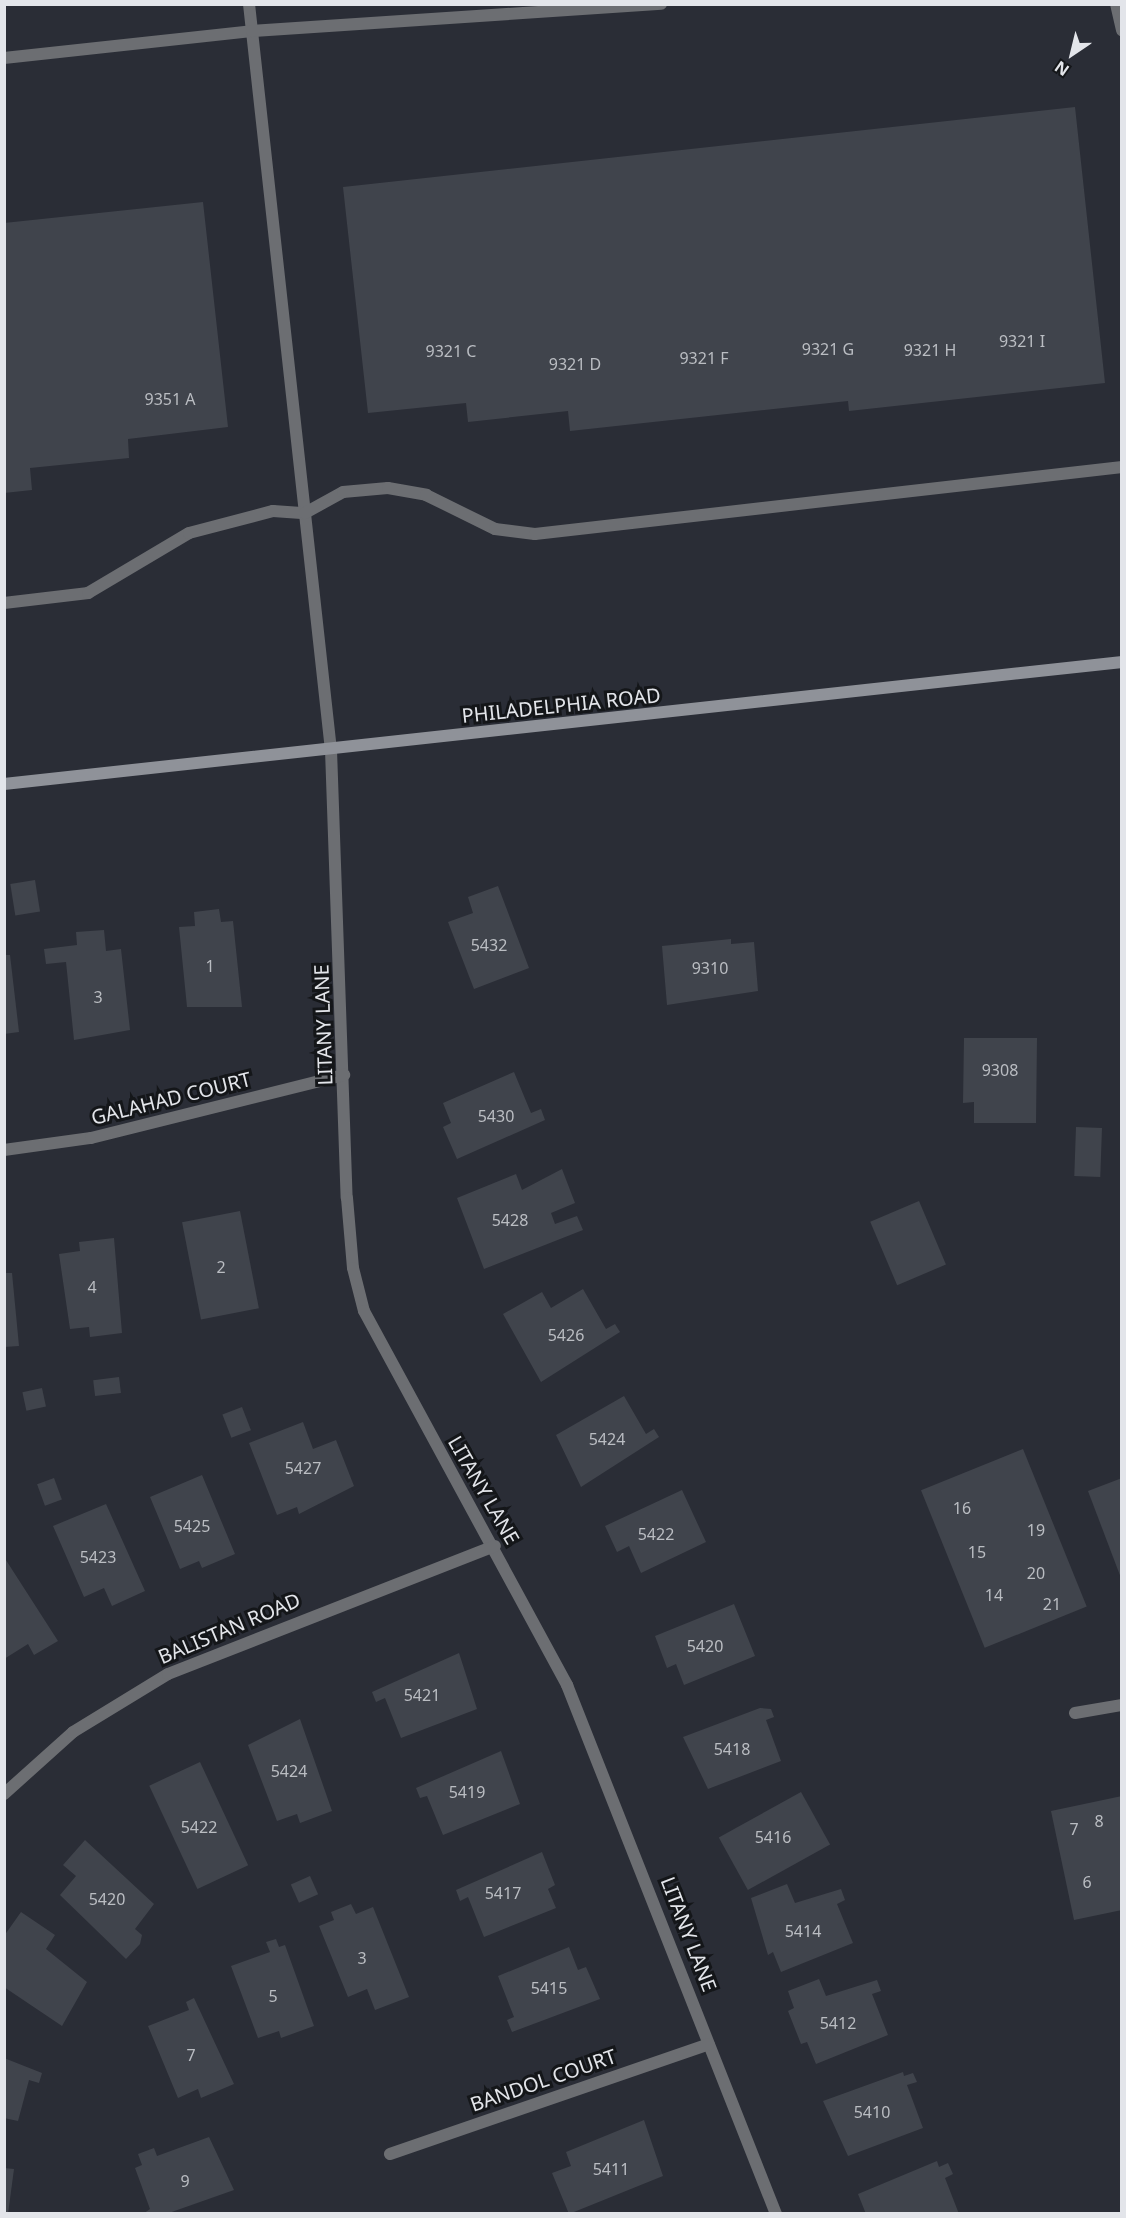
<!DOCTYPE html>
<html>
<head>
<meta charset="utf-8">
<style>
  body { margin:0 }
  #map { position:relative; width:1126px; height:2218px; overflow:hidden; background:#2a2d36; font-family:"Noto Sans",sans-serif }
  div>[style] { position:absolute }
  .building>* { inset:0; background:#40444c; transform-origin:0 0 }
  .lane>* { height:12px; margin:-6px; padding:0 6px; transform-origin:6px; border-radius:6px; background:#6c6e72 }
  .street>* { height:12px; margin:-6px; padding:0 6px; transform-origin:6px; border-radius:6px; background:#6c6e72 }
  .secondary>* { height:12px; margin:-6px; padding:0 6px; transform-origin:6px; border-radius:6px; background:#8f9299 }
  span { translate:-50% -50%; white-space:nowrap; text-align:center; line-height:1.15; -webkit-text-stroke:6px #141619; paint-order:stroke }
  .number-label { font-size:16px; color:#babdc2 }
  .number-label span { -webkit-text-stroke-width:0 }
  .street-label { font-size:20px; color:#e3e5ea }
  .frame { position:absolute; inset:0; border:6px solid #e3e5ea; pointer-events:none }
  .north { position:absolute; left:1042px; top:24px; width:60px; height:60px; -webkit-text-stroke:4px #141619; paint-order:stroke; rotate:215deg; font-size:16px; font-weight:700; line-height:24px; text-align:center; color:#e3e5ea }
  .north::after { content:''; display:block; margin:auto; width:21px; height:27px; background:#e3e5ea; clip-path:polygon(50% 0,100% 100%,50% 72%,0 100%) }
</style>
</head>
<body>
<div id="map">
  <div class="building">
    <i style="clip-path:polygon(1075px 107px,1105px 383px,849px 411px,848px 401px,570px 431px,568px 411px,468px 422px,466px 403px,368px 413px,343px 187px)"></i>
    <i style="clip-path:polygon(203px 202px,228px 427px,128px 439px,129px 458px,30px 468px,32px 490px,4px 493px,4px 223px)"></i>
    <i style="left:35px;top:880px;width:32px;height:25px;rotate:81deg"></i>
    <i style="clip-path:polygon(498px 886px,529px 968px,474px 989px,448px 922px,473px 913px,468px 897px)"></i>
    <i style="clip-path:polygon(219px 909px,221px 922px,233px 921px,242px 1007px,187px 1007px,179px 927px,195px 926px,194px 912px)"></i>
    <i style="clip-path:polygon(104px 930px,106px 951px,121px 949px,130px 1030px,74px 1040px,66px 962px,46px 964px,44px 949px,77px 945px,76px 932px)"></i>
    <i style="clip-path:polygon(731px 939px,731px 944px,754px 942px,758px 991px,667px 1005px,662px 946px)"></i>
    <i style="clip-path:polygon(4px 955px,10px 955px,19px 1032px,4px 1034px)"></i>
    <i style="clip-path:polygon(964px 1038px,1037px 1038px,1036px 1123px,974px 1123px,974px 1102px,963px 1103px)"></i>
    <i style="clip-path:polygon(514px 1072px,531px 1113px,541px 1109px,545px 1120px,457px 1159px,443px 1127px,451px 1123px,443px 1103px)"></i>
    <i style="left:1076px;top:1127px;width:26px;height:49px;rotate:2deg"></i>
    <i style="clip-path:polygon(562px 1169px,575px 1203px,551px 1213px,555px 1224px,577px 1216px,583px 1230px,484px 1269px,457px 1198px,516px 1174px,522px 1190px)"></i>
    <i style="left:919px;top:1201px;width:69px;height:53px;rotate:67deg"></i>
    <i style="left:240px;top:1211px;width:99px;height:59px;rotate:79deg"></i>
    <i style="clip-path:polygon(114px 1238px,122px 1333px,90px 1337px,89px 1327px,70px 1329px,59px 1254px,80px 1251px,79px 1242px)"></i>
    <i style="clip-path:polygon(4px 1273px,12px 1273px,19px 1346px,4px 1347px)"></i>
    <i style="clip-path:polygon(583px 1289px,606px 1329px,615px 1324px,620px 1332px,541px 1382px,503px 1314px,542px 1292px,551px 1308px)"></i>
    <i style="left:119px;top:1377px;width:16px;height:26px;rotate:83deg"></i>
    <i style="left:42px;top:1388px;width:19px;height:20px;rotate:78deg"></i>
    <i style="clip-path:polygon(624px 1396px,646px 1434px,654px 1429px,659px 1437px,581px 1487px,556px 1435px)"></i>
    <i style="left:242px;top:1407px;width:25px;height:21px;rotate:69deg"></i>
    <i style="clip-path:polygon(303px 1422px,313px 1449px,336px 1440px,354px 1486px,299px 1514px,297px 1507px,277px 1515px,249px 1443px)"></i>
    <i style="left:1023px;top:1449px;width:170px;height:110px;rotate:68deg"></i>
    <i style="clip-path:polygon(202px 1475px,235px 1554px,202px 1568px,199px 1561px,180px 1569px,150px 1497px)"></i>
    <i style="left:54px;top:1478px;width:23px;height:18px;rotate:70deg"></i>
    <i style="clip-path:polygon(1122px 1478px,1122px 1578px,1121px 1578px,1088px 1491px)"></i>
    <i style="clip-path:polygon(682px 1490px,706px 1542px,641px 1573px,629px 1546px,617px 1552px,605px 1526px)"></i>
    <i style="clip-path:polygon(106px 1504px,145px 1591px,112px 1606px,104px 1588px,84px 1597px,53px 1526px)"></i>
    <i style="clip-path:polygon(4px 1557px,58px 1641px,34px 1655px,28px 1644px,4px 1659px)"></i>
    <i style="clip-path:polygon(734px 1604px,755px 1656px,684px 1685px,676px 1664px,667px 1668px,655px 1636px)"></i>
    <i style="clip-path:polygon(459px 1653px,477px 1709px,401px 1738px,385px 1698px,376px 1702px,372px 1692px)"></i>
    <i style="clip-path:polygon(760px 1708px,771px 1709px,774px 1717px,766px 1720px,781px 1761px,708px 1789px,683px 1737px)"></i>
    <i style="clip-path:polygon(300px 1719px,332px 1811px,300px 1823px,297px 1814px,277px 1821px,248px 1745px)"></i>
    <i style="clip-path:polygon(501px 1751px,520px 1804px,443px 1835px,427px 1796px,420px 1798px,416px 1788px)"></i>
    <i style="left:200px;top:1762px;width:114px;height:56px;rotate:65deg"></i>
    <i style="left:801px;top:1792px;width:60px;height:94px;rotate:61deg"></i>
    <i style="clip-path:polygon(1122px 1796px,1122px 1910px,1074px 1920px,1051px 1811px)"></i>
    <i style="clip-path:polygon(85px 1840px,154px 1904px,135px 1929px,142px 1935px,140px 1944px,126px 1959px,60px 1895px,76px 1876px,63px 1865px)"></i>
    <i style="clip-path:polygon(542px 1852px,555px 1885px,548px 1889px,556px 1908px,484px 1937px,468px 1897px,460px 1901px,456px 1890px)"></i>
    <i style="left:310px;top:1876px;width:20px;height:21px;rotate:66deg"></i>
    <i style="clip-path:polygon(787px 1884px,795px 1903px,841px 1889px,845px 1900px,837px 1904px,853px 1943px,781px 1972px,773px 1952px,768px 1955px,751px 1898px)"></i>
    <i style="clip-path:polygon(351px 1904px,356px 1914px,373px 1907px,409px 1997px,375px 2010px,367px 1989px,348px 1997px,319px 1926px,334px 1920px,331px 1912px)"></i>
    <i style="clip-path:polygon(21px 1912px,55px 1935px,46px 1949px,87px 1982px,62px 2026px,4px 1987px,4px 1936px)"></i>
    <i style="clip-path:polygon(276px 1939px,279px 1947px,285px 1945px,314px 2026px,281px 2038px,279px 2031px,258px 2038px,231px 1966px,270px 1952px,266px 1942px)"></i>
    <i style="clip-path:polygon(569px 1947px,578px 1970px,586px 1967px,600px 1999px,512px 2032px,507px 2020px,514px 2017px,498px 1976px)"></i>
    <i style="clip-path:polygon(819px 1979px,826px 1996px,877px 1980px,881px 1991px,872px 1994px,888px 2035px,816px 2064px,807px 2042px,801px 2044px,788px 2011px,794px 2008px,788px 1991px)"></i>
    <i style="clip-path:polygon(194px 1998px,234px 2084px,201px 2098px,198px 2089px,178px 2098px,148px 2026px,189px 2010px,186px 2002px)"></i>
    <i style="clip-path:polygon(4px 2058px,42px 2073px,39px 2083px,29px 2080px,18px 2121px,4px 2118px)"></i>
    <i style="clip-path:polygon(903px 2072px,904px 2076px,913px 2073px,917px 2082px,907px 2085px,923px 2128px,848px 2156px,823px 2101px)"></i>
    <i style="clip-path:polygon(644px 2120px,663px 2176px,569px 2214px,552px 2173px,571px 2166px,566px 2152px)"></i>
    <i style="clip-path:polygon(209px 2137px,234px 2190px,166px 2214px,143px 2214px,150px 2209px,135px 2168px,142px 2165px,138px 2154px,154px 2148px,157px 2156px)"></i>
    <i style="clip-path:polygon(937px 2161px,939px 2167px,948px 2163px,953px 2174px,945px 2178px,959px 2214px,866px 2214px,858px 2194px)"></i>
    <i style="clip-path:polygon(4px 2168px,14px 2169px,8px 2214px,4px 2214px)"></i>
  </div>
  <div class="lane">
    <i style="left:249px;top:4px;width:750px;rotate:83.73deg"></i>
    <i style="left:1116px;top:4px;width:27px;rotate:77deg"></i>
    <i style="left:4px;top:58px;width:249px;rotate:-6.2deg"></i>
    <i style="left:252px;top:31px;width:410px;rotate:-3.8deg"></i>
    <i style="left:4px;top:603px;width:85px;rotate:-6.8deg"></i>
    <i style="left:88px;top:593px;width:117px;rotate:-30.7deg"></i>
    <i style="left:189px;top:533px;width:87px;rotate:-14.7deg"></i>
    <i style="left:273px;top:511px;width:32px;rotate:4deg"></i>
    <i style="left:305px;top:513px;width:43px;rotate:-28.9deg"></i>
    <i style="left:343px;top:492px;width:45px;rotate:-5.1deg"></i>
    <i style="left:388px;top:488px;width:39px;rotate:10deg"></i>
    <i style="left:426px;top:495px;width:77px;rotate:26.2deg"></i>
    <i style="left:495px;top:529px;width:40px;rotate:7.1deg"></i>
    <i style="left:535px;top:534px;width:591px;rotate:-6.51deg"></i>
  </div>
  <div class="street">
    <i style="left:331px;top:750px;width:448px;rotate:88deg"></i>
    <i style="left:347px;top:1198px;width:70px;rotate:85.1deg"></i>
    <i style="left:353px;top:1268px;width:44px;rotate:75.7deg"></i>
    <i style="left:364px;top:1311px;width:426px;rotate:61.5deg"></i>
    <i style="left:567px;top:1685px;width:569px;rotate:68.44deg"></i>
    <i style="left:4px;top:1150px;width:88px;rotate:-7.9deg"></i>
    <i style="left:91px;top:1138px;width:261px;rotate:-14deg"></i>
    <i style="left:1075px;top:1713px;width:48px;rotate:-9.7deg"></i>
    <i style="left:4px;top:1794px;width:93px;rotate:-41.9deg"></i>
    <i style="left:73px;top:1732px;width:111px;rotate:-31.4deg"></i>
    <i style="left:168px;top:1674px;width:351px;rotate:-21.4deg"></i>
    <i style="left:390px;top:2154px;width:337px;rotate:-19deg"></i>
  </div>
  <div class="secondary">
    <i style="left:4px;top:784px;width:1125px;rotate:-6.23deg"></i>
  </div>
  <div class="number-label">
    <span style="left:1022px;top:341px">9321 I</span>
    <span style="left:828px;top:349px">9321 G</span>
    <span style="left:930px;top:350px">9321 H</span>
    <span style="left:451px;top:351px">9321 C</span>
    <span style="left:704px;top:358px">9321 F</span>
    <span style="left:575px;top:364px">9321 D</span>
    <span style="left:170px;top:399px">9351 A</span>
    <span style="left:489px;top:945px">5432</span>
    <span style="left:210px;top:966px">1</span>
    <span style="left:710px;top:968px">9310</span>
    <span style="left:98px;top:997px">3</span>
    <span style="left:1000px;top:1070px">9308</span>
    <span style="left:496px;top:1116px">5430</span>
    <span style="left:510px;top:1220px">5428</span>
    <span style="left:221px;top:1267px">2</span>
    <span style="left:92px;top:1287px">4</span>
    <span style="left:566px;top:1335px">5426</span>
    <span style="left:607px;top:1439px">5424</span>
    <span style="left:303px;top:1468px">5427</span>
    <span style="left:962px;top:1508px">16</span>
    <span style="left:192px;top:1526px">5425</span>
    <span style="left:1036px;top:1530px">19</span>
    <span style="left:656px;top:1534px">5422</span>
    <span style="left:977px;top:1552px">15</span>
    <span style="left:98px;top:1557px">5423</span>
    <span style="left:1036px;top:1573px">20</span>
    <span style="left:994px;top:1595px">14</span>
    <span style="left:1052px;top:1604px">21</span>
    <span style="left:705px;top:1646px">5420</span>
    <span style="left:422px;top:1695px">5421</span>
    <span style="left:732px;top:1749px">5418</span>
    <span style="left:289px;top:1771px">5424</span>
    <span style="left:467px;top:1792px">5419</span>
    <span style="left:1099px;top:1821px">8</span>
    <span style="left:199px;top:1827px">5422</span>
    <span style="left:1074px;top:1829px">7</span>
    <span style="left:773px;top:1837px">5416</span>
    <span style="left:1087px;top:1882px">6</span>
    <span style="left:503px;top:1893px">5417</span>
    <span style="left:107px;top:1899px">5420</span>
    <span style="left:803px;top:1931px">5414</span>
    <span style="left:362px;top:1958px">3</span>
    <span style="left:549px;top:1988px">5415</span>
    <span style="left:273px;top:1996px">5</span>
    <span style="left:838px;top:2023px">5412</span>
    <span style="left:191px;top:2055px">7</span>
    <span style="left:872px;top:2112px">5410</span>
    <span style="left:611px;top:2169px">5411</span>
    <span style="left:185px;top:2181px">9</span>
  </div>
  <div class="street-label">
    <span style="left:561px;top:705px;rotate:-6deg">PHILADELPHIA ROAD</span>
    <span style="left:323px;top:1025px;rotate:-92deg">LITANY LANE</span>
    <span style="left:171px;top:1098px;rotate:-14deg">GALAHAD COURT</span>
    <span style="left:484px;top:1490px;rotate:60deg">LITANY LANE</span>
    <span style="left:229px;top:1628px;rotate:-23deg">BALISTAN ROAD</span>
    <span style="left:689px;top:1934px;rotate:69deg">LITANY LANE</span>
    <span style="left:543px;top:2080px;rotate:-19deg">BANDOL COURT</span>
  </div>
  <div class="frame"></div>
  <div class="north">N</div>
</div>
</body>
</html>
